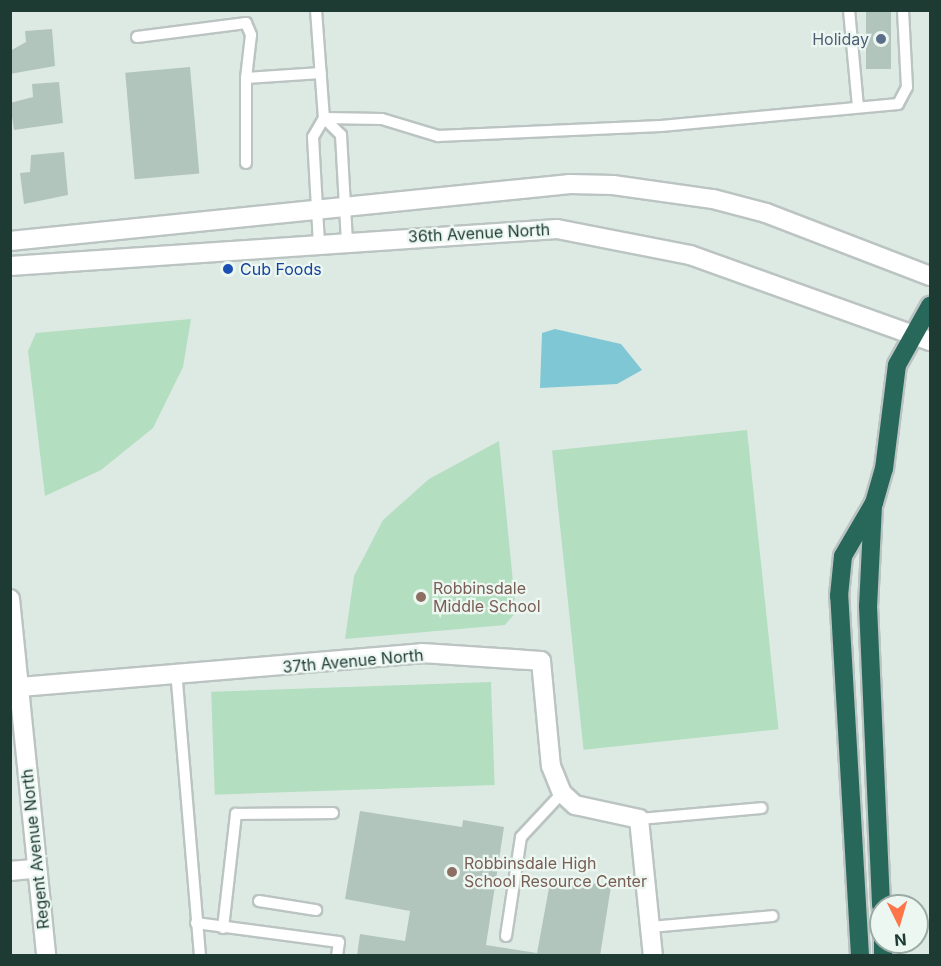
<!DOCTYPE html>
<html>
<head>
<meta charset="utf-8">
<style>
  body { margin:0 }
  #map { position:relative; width:941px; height:966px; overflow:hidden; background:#ddeae4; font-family:Inter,sans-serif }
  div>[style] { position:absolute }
  .green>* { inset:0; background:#b3debf; transform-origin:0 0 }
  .water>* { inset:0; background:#7fc7d5 }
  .building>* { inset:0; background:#b2c5bd; transform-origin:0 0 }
  .roads { filter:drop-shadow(2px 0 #bbc4c2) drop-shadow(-2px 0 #bbc4c2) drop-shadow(0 2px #bbc4c2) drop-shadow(0 -2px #bbc4c2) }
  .service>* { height:10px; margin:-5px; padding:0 5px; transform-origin:5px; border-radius:5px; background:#fff }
  .minor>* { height:18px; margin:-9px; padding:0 9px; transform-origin:9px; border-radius:9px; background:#fff }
  .tertiary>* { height:18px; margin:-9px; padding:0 9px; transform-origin:9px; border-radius:9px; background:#fff }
  .motorway>* { height:18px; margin:-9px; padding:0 9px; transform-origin:9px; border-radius:9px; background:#27685b }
  .dots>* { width:16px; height:16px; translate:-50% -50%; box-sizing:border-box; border:3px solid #edf7f2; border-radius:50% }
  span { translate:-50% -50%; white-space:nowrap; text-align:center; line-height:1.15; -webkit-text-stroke:4.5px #edf7f2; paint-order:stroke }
  .service-label { font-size:16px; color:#4e5e75 }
  .right { translate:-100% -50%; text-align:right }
  .street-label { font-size:16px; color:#1d3a33 }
  .transit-label { font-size:16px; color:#164399 }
  .left { translate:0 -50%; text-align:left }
  .education-label { font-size:16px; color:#785e54 }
  .frame { position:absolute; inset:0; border:12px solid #1d3a33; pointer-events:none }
  .north { position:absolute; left:869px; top:894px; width:60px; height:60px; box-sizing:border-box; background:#edf7f2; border:2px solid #9aaba6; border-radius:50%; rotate:175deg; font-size:16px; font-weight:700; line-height:24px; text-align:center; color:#1d3a33 }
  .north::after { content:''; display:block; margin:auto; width:21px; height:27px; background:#fd7548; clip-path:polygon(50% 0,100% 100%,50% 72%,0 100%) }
</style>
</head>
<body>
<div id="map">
  <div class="green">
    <i style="clip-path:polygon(191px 319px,183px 367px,153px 428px,101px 470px,45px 496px,28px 351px,36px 333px)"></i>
    <i style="left:747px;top:430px;width:301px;height:196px;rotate:84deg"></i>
    <i style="clip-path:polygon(499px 441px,516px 612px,505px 625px,345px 639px,354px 576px,383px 520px,429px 479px)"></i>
    <i style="left:491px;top:682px;width:103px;height:280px;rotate:88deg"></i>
  </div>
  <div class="water">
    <i style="clip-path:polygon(555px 329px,621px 344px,642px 370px,617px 384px,540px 388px,542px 333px)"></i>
  </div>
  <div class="building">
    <i style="left:866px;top:10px;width:25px;height:59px"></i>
    <i style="clip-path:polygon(52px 29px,55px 66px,10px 74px,10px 51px,26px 42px,25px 31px)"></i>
    <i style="left:190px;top:67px;width:107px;height:65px;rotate:85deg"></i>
    <i style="clip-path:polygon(59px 82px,63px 123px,14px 130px,10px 103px,33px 97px,32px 84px)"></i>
    <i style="clip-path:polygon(64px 152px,68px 195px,24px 204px,20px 173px,30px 172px,31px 155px)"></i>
    <i style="clip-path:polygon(360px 811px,462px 827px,463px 820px,504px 827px,486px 945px,537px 953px,551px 877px,611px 886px,600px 956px,357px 956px,360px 934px,405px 941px,410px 911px,345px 899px)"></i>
  </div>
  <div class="roads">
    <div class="service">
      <i style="left:316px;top:10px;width:108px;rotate:85.8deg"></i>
      <i style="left:324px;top:118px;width:22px;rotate:120deg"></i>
      <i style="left:313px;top:137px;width:107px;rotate:86.8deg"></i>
      <i style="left:849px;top:10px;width:97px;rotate:84.7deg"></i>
      <i style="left:137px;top:37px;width:110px;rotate:-7.3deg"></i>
      <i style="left:246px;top:23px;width:13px;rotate:67deg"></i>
      <i style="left:251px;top:35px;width:43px;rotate:96.6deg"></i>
      <i style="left:246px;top:78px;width:75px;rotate:-3.8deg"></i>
      <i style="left:324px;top:118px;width:58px;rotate:1deg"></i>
      <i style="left:382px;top:119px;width:59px;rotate:16.9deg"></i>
      <i style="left:438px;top:136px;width:223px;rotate:-2.6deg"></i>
      <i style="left:661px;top:126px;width:238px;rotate:-5.3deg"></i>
      <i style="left:898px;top:104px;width:19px;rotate:-62deg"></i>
      <i style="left:907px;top:87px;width:77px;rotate:-93deg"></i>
      <i style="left:324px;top:118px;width:24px;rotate:45deg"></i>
      <i style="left:341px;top:135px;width:107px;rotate:86.8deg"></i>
      <i style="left:246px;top:163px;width:85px;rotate:-90deg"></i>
      <i style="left:176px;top:670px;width:287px;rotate:85.2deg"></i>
      <i style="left:639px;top:819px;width:123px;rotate:-5.1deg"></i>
      <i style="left:259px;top:901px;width:58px;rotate:9deg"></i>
      <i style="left:196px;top:923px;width:144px;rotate:7.6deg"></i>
      <i style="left:339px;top:942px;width:14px;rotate:98deg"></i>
      <i style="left:650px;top:927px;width:123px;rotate:-5.1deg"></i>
      <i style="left:223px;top:928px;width:115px;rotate:-83.5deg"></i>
      <i style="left:236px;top:814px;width:97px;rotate:-0.6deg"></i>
      <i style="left:506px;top:936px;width:100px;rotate:-81.4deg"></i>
      <i style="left:521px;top:837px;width:60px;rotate:-47deg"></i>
    </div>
    <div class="minor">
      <i style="left:20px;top:687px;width:403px;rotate:-4.8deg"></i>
      <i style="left:422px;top:653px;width:119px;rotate:3.8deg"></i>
      <i style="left:541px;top:661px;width:105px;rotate:84.6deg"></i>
      <i style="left:551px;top:766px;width:29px;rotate:68deg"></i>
      <i style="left:562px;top:793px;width:18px;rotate:43deg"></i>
      <i style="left:575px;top:805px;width:66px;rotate:12.3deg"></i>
      <i style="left:639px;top:819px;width:138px;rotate:84.2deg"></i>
      <i style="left:10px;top:871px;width:24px;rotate:-5deg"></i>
    </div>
    <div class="tertiary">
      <i style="left:10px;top:241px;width:563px;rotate:-5.81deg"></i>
      <i style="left:570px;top:184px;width:43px;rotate:1.3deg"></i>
      <i style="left:613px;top:185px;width:101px;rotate:8deg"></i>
      <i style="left:713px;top:199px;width:55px;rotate:14.8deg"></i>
      <i style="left:766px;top:213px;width:176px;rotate:21deg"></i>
      <i style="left:10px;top:266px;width:548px;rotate:-3.87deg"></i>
      <i style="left:557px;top:229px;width:136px;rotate:11.1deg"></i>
      <i style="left:690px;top:255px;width:255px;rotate:19.7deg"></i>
      <i style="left:10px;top:599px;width:359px;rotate:84.2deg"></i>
    </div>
    <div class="motorway">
      <i style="left:873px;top:505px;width:101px;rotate:92.8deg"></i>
      <i style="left:868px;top:606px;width:300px;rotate:87.5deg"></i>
      <i style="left:883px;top:942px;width:14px;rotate:90deg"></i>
      <i style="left:860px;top:956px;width:361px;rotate:-93.3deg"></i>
      <i style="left:839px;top:596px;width:40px;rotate:-84.3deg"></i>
      <i style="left:843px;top:556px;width:61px;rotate:-59.7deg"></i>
      <i style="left:874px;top:503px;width:35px;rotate:-74deg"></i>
      <i style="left:884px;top:469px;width:105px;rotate:-82.9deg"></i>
      <i style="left:897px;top:365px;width:68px;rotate:-60.8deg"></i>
    </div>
  </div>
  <div class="dots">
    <i style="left:881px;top:39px;background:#5c6f8a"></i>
    <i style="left:228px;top:269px;background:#1a4fb4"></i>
    <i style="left:421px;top:597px;background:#8d6e63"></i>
    <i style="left:452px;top:872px;background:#8d6e63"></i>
  </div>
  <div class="service-label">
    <span class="right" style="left:869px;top:39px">Holiday</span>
  </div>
  <div class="street-label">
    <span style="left:479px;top:233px;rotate:-3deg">36th Avenue North</span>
    <span style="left:353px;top:661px;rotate:-5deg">37th Avenue North</span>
    <span style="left:35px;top:849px;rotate:-96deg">Regent Avenue North</span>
  </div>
  <div class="transit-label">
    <span class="left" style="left:240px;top:269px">Cub Foods</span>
  </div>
  <div class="education-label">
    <span class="left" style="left:433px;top:597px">Robbinsdale<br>Middle School</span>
    <span class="left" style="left:464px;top:872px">Robbinsdale High<br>School Resource Center</span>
  </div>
  <div class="frame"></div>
  <div class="north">N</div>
</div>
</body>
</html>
